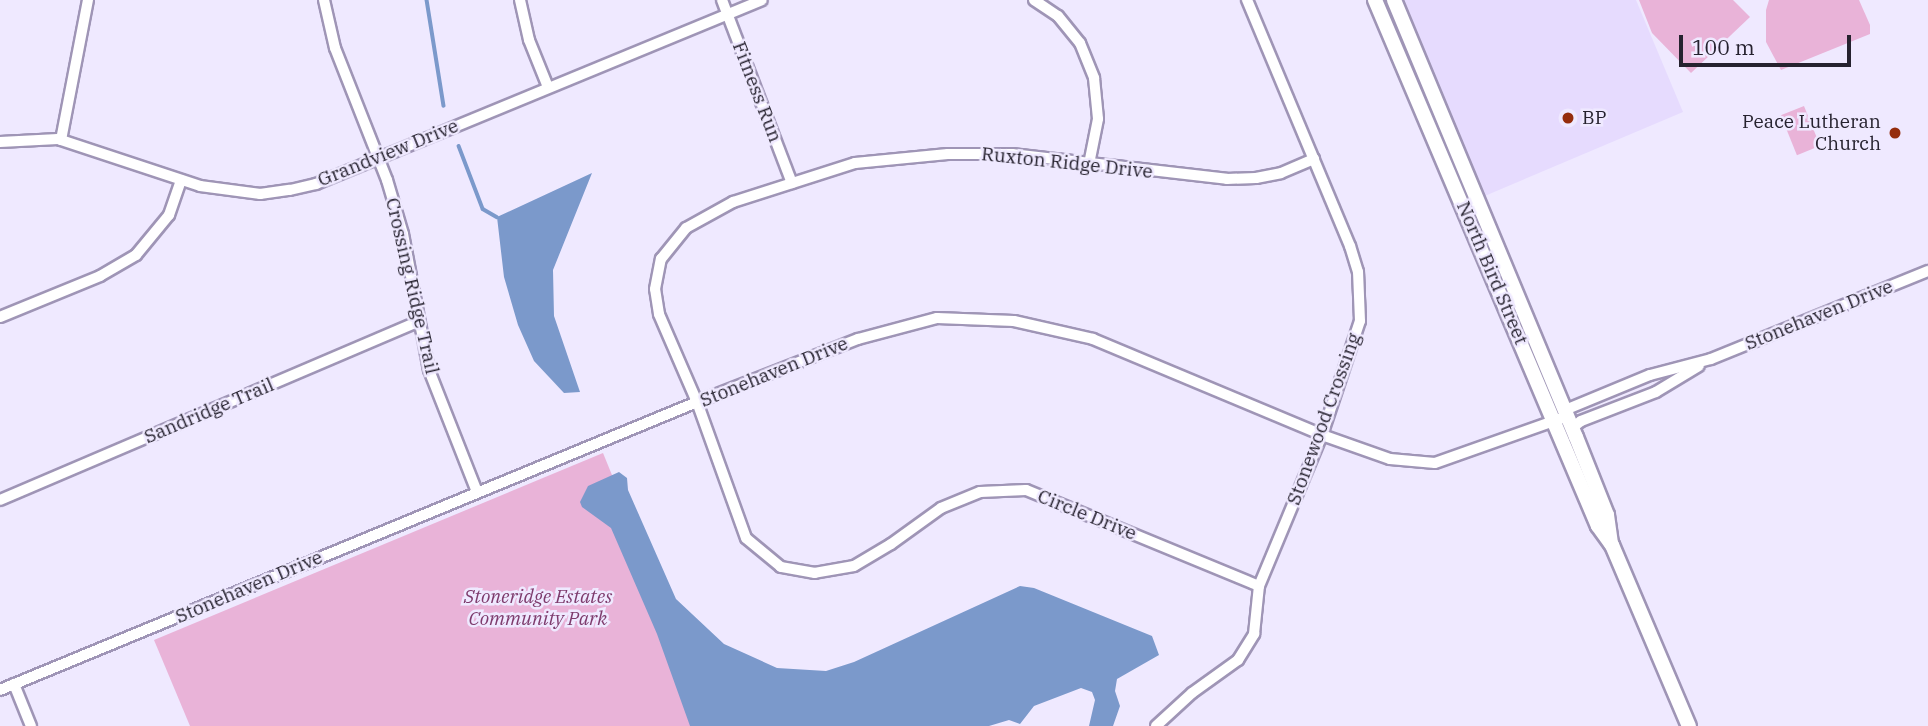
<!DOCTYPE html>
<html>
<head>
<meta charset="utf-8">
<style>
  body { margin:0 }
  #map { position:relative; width:1928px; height:726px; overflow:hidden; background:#efe9ff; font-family:"IBM Plex Serif",serif }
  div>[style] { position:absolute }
  .built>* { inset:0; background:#e6dbfe }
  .green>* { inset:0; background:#e9b3d8; transform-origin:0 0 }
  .water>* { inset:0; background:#7b99cb }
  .stream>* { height:3.5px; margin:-1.75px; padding:0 1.75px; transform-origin:1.75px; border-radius:1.75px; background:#7b99cb }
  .roads { filter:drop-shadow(2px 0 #9f95b6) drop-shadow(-2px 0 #9f95b6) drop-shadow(0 2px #9f95b6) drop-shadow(0 -2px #9f95b6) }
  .minor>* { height:10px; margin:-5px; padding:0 5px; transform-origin:5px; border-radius:5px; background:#fff }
  .tertiary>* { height:14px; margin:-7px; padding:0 7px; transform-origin:7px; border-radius:7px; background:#fff }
  .dots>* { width:19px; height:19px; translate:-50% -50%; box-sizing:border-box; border:4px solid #efe9ff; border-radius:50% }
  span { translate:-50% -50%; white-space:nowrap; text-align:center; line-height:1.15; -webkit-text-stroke:5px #efe9ff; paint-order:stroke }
  .street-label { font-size:19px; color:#26222f }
  .poi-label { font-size:19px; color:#26222f }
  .left { translate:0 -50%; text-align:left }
  .right { translate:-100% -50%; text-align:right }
  .park-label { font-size:19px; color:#7e3b6d; font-style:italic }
  .scale { position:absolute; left:1679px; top:35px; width:172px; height:32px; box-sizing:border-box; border:4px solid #26222f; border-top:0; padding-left:9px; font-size:21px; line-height:24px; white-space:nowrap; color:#26222f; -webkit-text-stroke:5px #efe9ff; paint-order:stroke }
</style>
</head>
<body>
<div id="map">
  <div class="built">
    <i style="clip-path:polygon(1397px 0,1636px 0,1683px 112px,1480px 198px)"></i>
  </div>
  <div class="green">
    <i style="clip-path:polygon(1639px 0,1733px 0,1750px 17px,1691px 73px,1652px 33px)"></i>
    <i style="clip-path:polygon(1769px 0,1859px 0,1870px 25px,1870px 34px,1781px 70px,1766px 42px,1766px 10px)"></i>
    <i style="left:1804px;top:106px;width:43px;height:25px;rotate:68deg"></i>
    <i style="clip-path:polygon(603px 453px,714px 726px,190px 726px,154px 640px)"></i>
  </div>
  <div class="water">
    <i style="clip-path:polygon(592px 173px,553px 270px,554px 316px,580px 392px,564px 393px,534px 361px,518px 325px,504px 277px,497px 217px)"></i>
    <i style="clip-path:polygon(619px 472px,627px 478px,628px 490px,676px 599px,724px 644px,777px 668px,826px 671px,854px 662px,1020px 586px,1034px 588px,1152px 636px,1159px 655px,1117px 679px,1115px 691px,1120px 706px,1113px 726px,1089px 726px,1095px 700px,1092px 692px,1081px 688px,1034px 706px,1020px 724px,1009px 720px,989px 726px,690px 726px,657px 634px,611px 528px,582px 507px,580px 502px,588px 486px)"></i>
  </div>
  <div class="stream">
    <i style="left:427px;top:0;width:107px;rotate:80.9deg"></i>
    <i style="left:459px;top:146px;width:67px;rotate:69.1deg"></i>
    <i style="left:483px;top:209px;width:16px;rotate:30deg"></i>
  </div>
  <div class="roads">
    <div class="minor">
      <i style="left:324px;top:0;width:49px;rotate:77.1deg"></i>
      <i style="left:335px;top:48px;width:142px;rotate:68.5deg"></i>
      <i style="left:387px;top:180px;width:56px;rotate:73.5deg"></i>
      <i style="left:403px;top:234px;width:138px;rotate:79.2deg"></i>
      <i style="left:429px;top:370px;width:131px;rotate:68.5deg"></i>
      <i style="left:520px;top:0;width:41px;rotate:77.3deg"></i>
      <i style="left:529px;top:40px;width:51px;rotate:68deg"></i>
      <i style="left:722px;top:0;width:196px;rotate:69.1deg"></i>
      <i style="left:1034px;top:0;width:29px;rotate:34deg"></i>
      <i style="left:1058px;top:16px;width:35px;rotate:51deg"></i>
      <i style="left:1080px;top:43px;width:38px;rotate:68deg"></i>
      <i style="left:1094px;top:78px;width:41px;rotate:84.4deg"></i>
      <i style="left:1098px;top:119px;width:46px;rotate:101.3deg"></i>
      <i style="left:61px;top:140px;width:143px;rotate:-79.1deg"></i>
      <i style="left:0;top:142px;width:58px;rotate:-3deg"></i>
      <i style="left:58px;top:139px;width:150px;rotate:18.3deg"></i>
      <i style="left:200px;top:186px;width:61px;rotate:7.6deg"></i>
      <i style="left:260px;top:194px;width:30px;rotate:-8deg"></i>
      <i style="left:290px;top:190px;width:27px;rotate:-13deg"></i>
      <i style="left:316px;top:184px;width:482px;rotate:-22.4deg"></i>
      <i style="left:0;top:317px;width:108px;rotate:-22.3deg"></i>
      <i style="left:100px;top:276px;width:42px;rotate:-30.3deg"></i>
      <i style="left:136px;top:255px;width:52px;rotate:-50.5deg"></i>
      <i style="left:169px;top:215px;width:37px;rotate:-71deg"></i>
      <i style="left:1565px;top:410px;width:92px;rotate:-22.4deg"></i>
      <i style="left:1650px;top:375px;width:63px;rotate:-14.7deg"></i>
      <i style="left:1711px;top:359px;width:234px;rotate:-22.1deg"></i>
      <i style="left:1572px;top:428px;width:11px;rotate:-38deg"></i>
      <i style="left:1581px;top:421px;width:80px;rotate:-21.1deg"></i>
      <i style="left:1656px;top:392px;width:50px;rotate:-31.2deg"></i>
      <i style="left:0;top:500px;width:454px;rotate:-23.1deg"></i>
      <i style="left:1259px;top:586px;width:252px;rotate:-157.6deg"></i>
      <i style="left:1026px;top:490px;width:46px;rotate:177.5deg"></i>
      <i style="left:980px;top:492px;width:42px;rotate:157.7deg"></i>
      <i style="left:941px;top:508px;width:62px;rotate:144.2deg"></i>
      <i style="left:891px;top:544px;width:43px;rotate:149.3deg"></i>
      <i style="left:854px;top:566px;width:40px;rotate:170deg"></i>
      <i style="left:815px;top:573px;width:35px;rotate:-170deg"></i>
      <i style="left:781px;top:567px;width:45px;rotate:-140.4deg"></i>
      <i style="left:746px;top:538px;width:145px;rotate:-109.8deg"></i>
      <i style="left:697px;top:402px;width:96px;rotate:-113.4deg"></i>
      <i style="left:659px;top:314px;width:25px;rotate:-99deg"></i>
      <i style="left:655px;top:289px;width:31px;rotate:-79deg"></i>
      <i style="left:661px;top:259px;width:40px;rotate:-51deg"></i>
      <i style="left:686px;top:228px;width:54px;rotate:-29deg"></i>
      <i style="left:733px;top:202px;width:128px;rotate:-17.7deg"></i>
      <i style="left:855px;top:163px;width:93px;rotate:-5.5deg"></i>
      <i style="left:948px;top:154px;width:64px"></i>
      <i style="left:1012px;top:154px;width:216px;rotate:6.6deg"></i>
      <i style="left:1227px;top:179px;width:29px;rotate:-2deg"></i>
      <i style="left:1256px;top:178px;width:25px;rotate:-11deg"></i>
      <i style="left:1281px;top:173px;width:36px;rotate:-23deg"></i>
      <i style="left:14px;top:684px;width:45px;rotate:68deg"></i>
      <i style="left:0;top:690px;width:754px;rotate:-22.45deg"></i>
      <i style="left:697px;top:402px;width:173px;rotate:-21.4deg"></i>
      <i style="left:858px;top:339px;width:82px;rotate:-14.9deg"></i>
      <i style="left:937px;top:318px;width:77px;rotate:2.2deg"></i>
      <i style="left:1014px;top:321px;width:81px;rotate:12.8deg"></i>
      <i style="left:1093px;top:339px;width:248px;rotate:22.7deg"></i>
      <i style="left:1322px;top:435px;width:72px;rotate:19.4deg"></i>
      <i style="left:1390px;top:459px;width:45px;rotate:5.1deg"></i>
      <i style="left:1435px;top:463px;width:141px;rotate:-19.5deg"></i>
      <i style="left:1156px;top:726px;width:49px;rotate:-42.5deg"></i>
      <i style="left:1192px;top:693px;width:57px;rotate:-35.7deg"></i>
      <i style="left:1238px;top:660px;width:31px;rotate:-58deg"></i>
      <i style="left:1254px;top:634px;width:48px;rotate:-84.1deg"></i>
      <i style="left:1259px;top:586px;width:164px;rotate:-67.4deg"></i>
      <i style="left:1322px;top:435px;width:120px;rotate:-71.6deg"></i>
      <i style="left:1360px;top:321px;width:49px;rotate:-92.3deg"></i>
      <i style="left:1358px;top:272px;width:27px;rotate:-107deg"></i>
      <i style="left:1350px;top:246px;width:267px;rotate:-112.7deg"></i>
    </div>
    <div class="tertiary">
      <i style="left:1375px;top:0;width:571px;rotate:67.03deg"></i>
      <i style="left:1598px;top:526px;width:24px;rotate:54deg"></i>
      <i style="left:1612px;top:545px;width:197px;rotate:67deg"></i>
      <i style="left:1394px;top:0;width:473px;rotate:67.4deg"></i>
      <i style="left:1576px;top:437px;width:84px;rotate:68.3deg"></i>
      <i style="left:1607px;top:515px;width:29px;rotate:82deg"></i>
    </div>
  </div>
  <div class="dots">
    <i style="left:1568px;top:118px;background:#952d0d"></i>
    <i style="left:1895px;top:133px;background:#952d0d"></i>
  </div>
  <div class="street-label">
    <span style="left:757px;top:92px;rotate:69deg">Fitness Run</span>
    <span style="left:388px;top:153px;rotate:-22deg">Grandview Drive</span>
    <span style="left:1067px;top:163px;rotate:6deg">Ruxton Ridge Drive</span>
    <span style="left:1492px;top:273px;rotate:67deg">North Bird Street</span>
    <span style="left:412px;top:286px;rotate:77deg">Crossing Ridge Trail</span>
    <span style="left:1819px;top:315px;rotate:-22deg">Stonehaven Drive</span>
    <span style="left:774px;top:372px;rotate:-22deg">Stonehaven Drive</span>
    <span style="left:209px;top:411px;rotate:-23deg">Sandridge Trail</span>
    <span style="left:1324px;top:419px;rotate:-70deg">Stonewood Crossing</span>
    <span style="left:1087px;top:515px;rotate:22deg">Circle Drive</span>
    <span style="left:249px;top:587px;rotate:-23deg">Stonehaven Drive</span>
  </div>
  <div class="poi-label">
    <span class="left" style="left:1582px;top:118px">BP</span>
    <span class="right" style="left:1881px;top:133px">Peace Lutheran<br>Church</span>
  </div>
  <div class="park-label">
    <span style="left:538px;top:608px">Stoneridge Estates<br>Community Park</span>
  </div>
  <div class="scale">100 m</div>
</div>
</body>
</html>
